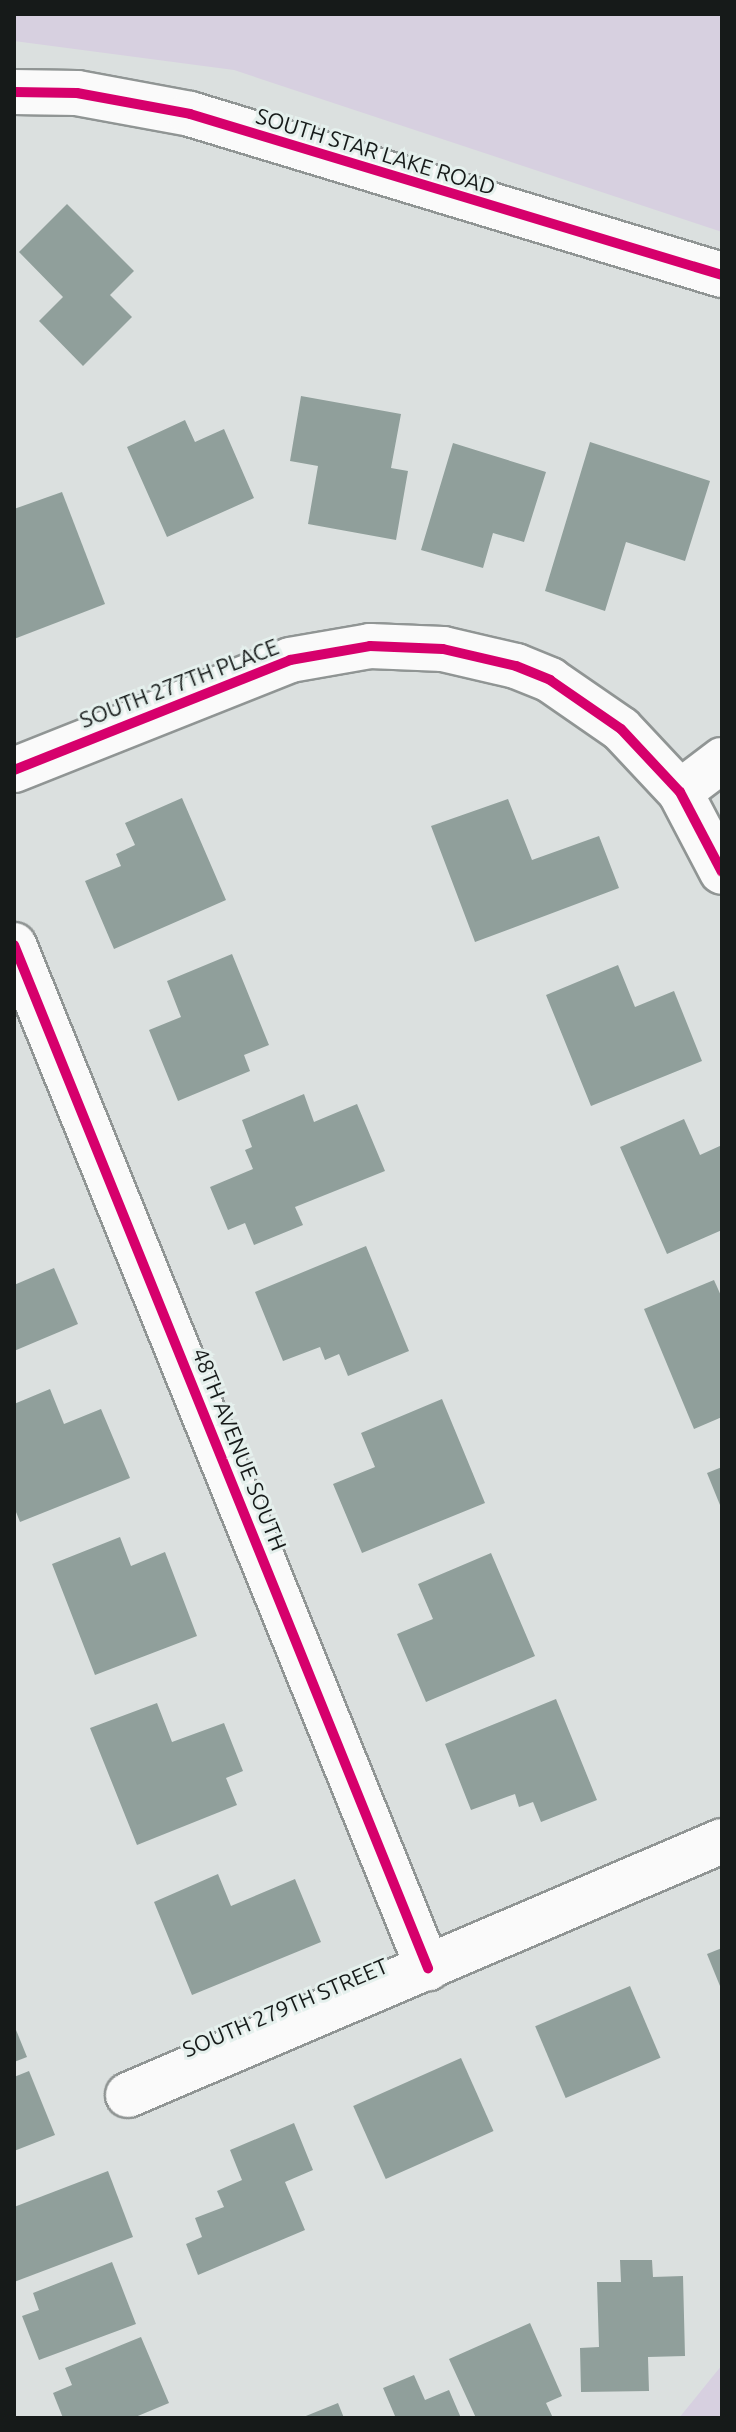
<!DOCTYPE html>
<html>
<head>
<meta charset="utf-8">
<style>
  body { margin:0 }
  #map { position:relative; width:736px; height:2432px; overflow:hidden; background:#dbe0df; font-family:Ubuntu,sans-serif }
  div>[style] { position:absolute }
  .green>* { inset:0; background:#d7d0e0 }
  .building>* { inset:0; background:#909f9b; transform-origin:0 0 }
  .roads { filter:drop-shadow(2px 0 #909594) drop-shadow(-2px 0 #909594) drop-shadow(0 2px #909594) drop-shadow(0 -2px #909594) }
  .minor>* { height:44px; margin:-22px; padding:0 22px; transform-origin:22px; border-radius:22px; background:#fafafa }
  .tertiary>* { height:44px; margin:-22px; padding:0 22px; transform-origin:22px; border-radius:22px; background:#fafafa }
  .cycleway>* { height:10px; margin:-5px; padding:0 5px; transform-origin:5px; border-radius:5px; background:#d6006c }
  span { translate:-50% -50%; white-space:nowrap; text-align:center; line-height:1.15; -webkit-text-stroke:6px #e5f0ed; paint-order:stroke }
  .street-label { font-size:22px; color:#161a19 }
  .frame { position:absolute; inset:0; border:16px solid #161a19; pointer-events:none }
</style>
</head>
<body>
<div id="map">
  <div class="green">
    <i style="clip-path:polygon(14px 14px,722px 14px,722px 232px,234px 70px,14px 41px)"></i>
    <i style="clip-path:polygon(722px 2365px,722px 2418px,679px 2418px)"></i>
  </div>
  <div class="building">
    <i style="clip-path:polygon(67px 204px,134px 271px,110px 295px,132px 317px,83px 366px,39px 321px,63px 297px,19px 252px)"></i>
    <i style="clip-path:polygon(301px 396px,401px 414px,391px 468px,408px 471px,396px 540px,308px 524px,318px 466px,290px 461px)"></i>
    <i style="clip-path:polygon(185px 420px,195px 442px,224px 429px,254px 498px,167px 537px,127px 447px)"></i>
    <i style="clip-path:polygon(590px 442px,710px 481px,685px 561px,626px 542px,605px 611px,545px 591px)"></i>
    <i style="clip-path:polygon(453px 443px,546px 472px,524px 542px,493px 533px,483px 568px,421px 550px)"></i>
    <i style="clip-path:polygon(62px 492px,105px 604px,14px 639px,14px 509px)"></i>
    <i style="clip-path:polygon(182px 798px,226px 900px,114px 949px,85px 881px,121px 866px,116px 854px,135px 845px,125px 823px)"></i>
    <i style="clip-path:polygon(508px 799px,532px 860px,599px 836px,619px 888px,475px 942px,431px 826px)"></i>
    <i style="clip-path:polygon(232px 954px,269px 1045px,244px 1055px,250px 1071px,178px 1101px,149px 1030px,181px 1017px,167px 981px)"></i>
    <i style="clip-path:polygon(618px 965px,635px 1007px,674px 991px,702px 1061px,591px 1106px,546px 995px)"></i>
    <i style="clip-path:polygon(304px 1094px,314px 1122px,357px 1104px,385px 1171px,295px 1207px,303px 1225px,254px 1245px,245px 1223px,228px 1230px,210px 1187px,253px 1169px,245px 1150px,252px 1147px,242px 1120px)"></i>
    <i style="clip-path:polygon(684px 1119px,700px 1155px,722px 1145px,722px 1230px,667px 1254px,620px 1147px)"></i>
    <i style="clip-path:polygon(366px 1246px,409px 1351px,348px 1376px,339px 1354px,325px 1360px,320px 1347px,283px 1361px,255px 1292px)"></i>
    <i style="clip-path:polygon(54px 1268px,78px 1324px,14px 1351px,14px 1285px)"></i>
    <i style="clip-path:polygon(714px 1280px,722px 1298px,722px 1417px,694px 1429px,644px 1309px)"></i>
    <i style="clip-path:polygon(50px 1389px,64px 1424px,101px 1409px,130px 1478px,20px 1522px,14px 1507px,14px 1404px)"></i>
    <i style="clip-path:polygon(442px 1399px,485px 1503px,362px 1553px,333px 1484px,375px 1467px,361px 1433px)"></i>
    <i style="clip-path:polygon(722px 1467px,722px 1510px,707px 1473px)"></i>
    <i style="clip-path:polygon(120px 1537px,131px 1566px,165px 1552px,197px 1636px,95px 1675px,52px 1564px)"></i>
    <i style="clip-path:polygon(491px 1553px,535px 1656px,426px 1702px,397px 1634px,433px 1619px,418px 1584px)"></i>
    <i style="clip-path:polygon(556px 1699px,597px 1800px,541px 1822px,533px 1802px,519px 1807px,515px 1794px,471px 1810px,445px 1744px)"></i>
    <i style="clip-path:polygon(157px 1703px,172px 1742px,224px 1723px,243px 1771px,226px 1778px,237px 1805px,137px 1845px,90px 1728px)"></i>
    <i style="clip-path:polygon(218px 1874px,231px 1906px,295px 1879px,321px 1942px,192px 1995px,154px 1902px)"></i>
    <i style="clip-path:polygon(722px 1948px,722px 1991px,707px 1954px)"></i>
    <i style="left:630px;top:1986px;width:78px;height:103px;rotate:67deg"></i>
    <i style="clip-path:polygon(14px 2025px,27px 2057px,14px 2062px)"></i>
    <i style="left:461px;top:2058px;width:80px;height:118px;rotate:66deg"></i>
    <i style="clip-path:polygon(29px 2071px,55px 2135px,14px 2151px,14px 2077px)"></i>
    <i style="clip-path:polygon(294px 2123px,313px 2170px,285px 2182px,305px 2230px,198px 2275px,186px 2244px,202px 2237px,195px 2218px,224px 2207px,217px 2191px,242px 2180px,230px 2150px)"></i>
    <i style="clip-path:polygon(108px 2171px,133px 2237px,14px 2282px,14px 2207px)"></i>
    <i style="clip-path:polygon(620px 2260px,652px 2260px,653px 2277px,683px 2276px,685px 2356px,648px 2357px,649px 2391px,581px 2392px,580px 2348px,599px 2347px,597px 2282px,621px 2282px)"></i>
    <i style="clip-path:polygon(112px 2262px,136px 2324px,39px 2360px,22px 2316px,39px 2310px,33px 2293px)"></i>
    <i style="clip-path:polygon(530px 2323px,562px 2396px,546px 2403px,553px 2418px,476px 2418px,449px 2359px)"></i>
    <i style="clip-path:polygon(141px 2337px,169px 2403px,133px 2418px,63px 2418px,53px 2393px,72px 2385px,65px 2368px)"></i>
    <i style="clip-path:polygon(414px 2375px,425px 2400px,449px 2390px,461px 2418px,390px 2418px,395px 2416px,383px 2388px)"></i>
    <i style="clip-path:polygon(338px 2403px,344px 2418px,301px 2418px)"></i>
  </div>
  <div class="roads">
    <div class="minor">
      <i style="left:14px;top:770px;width:297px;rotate:-21.7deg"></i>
      <i style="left:290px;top:660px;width:81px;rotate:-9.9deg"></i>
      <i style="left:370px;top:646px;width:73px;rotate:2.4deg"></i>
      <i style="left:443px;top:649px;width:75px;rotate:13.1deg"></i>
      <i style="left:516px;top:666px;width:37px;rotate:22deg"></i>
      <i style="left:550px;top:680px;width:86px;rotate:34.6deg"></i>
      <i style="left:621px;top:729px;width:86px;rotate:46.9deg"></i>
      <i style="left:680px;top:792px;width:90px;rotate:62.3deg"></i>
      <i style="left:680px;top:792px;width:53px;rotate:-37.3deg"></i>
      <i style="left:14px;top:945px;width:1104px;rotate:67.97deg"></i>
      <i style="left:128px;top:2095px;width:646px;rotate:-23.15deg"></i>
    </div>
    <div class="tertiary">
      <i style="left:14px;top:92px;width:63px;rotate:0.9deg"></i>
      <i style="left:77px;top:93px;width:115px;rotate:10.5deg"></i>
      <i style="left:190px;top:114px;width:556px;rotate:16.84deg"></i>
    </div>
  </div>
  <div class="cycleway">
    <i style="left:14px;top:92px;width:63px;rotate:0.9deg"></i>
    <i style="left:77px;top:93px;width:115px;rotate:10.5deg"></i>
    <i style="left:190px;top:114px;width:556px;rotate:16.84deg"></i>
    <i style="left:14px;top:770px;width:297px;rotate:-21.7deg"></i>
    <i style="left:290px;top:660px;width:81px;rotate:-9.9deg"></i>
    <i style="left:370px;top:646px;width:73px;rotate:2.4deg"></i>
    <i style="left:443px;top:649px;width:75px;rotate:13.1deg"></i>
    <i style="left:516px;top:666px;width:37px;rotate:22deg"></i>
    <i style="left:550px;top:680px;width:86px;rotate:34.6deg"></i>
    <i style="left:621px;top:729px;width:86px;rotate:46.9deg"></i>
    <i style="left:680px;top:792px;width:90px;rotate:62.3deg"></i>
    <i style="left:14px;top:945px;width:1104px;rotate:67.97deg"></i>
  </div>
  <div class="street-label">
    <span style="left:376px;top:151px;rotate:17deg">SOUTH STAR LAKE ROAD</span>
    <span style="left:179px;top:683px;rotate:-21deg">SOUTH 277TH PLACE</span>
    <span style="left:240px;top:1449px;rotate:68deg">48TH AVENUE SOUTH</span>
    <span style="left:285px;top:2007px;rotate:-23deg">SOUTH 279TH STREET</span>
  </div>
  <div class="frame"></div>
</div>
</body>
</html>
